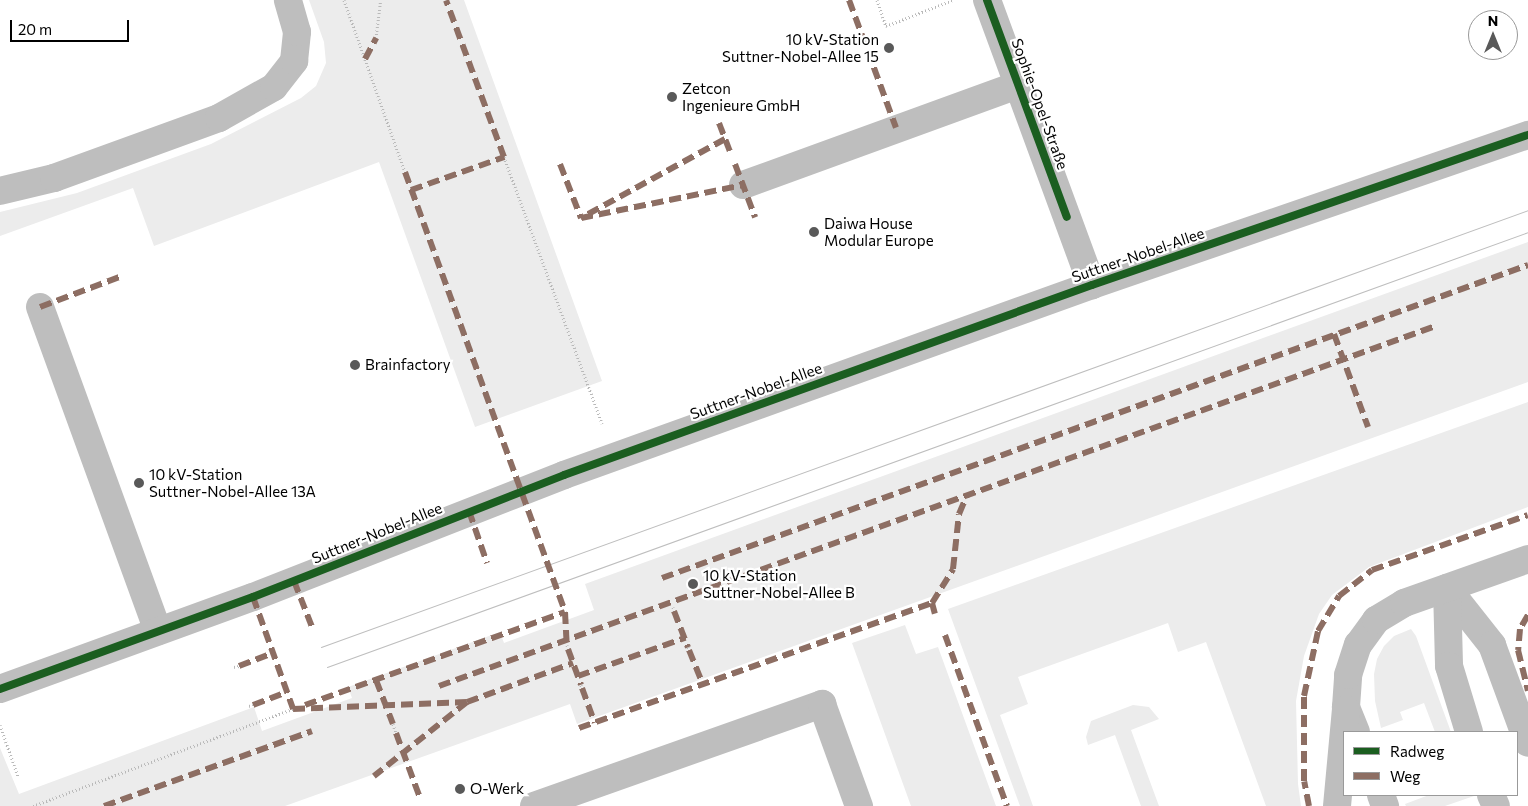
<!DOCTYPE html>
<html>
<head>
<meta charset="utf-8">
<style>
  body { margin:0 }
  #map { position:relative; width:1528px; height:806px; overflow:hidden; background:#fff; font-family:Commissioner,sans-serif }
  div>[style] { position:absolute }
  .green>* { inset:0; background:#ececec }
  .path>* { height:3px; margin-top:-1.5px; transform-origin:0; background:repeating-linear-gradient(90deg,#b9b9b9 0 1px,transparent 0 3.5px) }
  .minor>* { height:28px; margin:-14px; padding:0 14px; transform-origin:14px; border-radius:14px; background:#bebebe }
  .tram>* { height:1px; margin:-0.5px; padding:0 0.5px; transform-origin:0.5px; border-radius:0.5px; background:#bebebe }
  .quiet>* { height:6px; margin-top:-3px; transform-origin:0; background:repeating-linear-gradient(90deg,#8d6e63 0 12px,transparent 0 18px) }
  .cycleway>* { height:8px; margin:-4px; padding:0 4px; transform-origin:4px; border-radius:4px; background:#1b5e20 }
  .dots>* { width:14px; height:14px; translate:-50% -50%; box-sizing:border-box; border:2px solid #fff; border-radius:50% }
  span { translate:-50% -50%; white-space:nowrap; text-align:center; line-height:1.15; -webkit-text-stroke:4.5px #fff; paint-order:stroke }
  .poi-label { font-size:15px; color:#000 }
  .right { translate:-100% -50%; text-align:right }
  .left { translate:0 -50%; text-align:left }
  .street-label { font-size:15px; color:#000 }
  .legend { position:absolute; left:1343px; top:731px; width:175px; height:65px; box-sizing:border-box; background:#fff; border:1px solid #999; margin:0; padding:6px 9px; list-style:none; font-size:15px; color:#000 }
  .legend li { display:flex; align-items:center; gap:10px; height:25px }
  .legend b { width:25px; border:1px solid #999 }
  .north { position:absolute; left:1468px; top:10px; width:50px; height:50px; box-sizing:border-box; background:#fff; border:1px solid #999; border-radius:50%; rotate:0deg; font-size:14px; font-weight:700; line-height:20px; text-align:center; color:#000 }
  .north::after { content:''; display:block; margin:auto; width:18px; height:22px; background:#595959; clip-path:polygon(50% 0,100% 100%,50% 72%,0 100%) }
  .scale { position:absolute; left:10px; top:20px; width:119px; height:22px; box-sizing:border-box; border:2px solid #000; border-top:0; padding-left:6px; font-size:15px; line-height:18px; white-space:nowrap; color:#000; -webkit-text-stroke:4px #fff; paint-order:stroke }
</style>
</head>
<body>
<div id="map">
  <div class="green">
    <i style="clip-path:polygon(309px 0,464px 0,602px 381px,475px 427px,379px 162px,154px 246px,133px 188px,0 236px,0 212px,77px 193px,211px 144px,301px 98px,316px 86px,326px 63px,324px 42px)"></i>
    <i style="clip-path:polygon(1528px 242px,1528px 382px,577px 724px,570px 704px,285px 806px,0 806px,0 748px,19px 794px,254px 707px,262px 731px,352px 698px,348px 687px,500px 632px,504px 643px,594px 610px,585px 584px)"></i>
    <i style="clip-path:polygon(1528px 402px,1528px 507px,1369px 567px,1332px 595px,1319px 614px,1304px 656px,1296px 701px,1298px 784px,1301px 806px,1266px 806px,1206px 642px,1178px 652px,1168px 623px,1018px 677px,1028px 704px,1000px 715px,1033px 806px,1020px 806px,948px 609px)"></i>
    <i style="clip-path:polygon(905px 625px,916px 654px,938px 647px,996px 806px,911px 806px,852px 643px)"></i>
    <i style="clip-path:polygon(1411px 629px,1416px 636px,1451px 732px,1435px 732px,1424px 703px,1400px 712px,1403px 720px,1381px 728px,1375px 701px,1374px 674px,1377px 659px,1384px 646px,1394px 636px)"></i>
    <i style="clip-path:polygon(1133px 705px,1149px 707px,1159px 719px,1131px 730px,1159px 806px,1141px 806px,1115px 735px,1088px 745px,1086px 737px,1091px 721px)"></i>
    <i style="clip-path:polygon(1429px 795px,1474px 795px,1474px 796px,1445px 806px,1406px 806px,1405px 804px)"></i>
  </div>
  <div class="path">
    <i style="left:344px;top:0;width:182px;rotate:70.5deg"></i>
    <i style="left:877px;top:0;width:28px;rotate:71deg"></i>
    <i style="left:886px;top:26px;width:72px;rotate:-21.2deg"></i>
    <i style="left:376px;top:38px;width:38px;rotate:-83deg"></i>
    <i style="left:504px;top:157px;width:284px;rotate:69.8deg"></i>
    <i style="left:673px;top:607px;width:4px;rotate:76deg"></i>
    <i style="left:567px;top:645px;width:4px;rotate:76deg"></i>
    <i style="left:688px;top:647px;width:3px;rotate:72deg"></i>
    <i style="left:234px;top:667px;width:5px;rotate:-11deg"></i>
    <i style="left:581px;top:685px;width:3px;rotate:72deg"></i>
    <i style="left:249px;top:706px;width:4px;rotate:-14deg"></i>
    <i style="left:393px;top:724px;width:9px;rotate:72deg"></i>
    <i style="left:0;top:725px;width:54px;rotate:70.6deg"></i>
    <i style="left:33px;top:806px;width:278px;rotate:-20.5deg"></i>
  </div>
  <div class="minor">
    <i style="left:987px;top:0;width:304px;rotate:69.8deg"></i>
    <i style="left:743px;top:185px;width:293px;rotate:-20deg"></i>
    <i style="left:0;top:191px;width:56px;rotate:-13.5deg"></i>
    <i style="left:54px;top:178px;width:176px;rotate:-20deg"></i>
    <i style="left:219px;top:118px;width:63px;rotate:-29.4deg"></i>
    <i style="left:274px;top:87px;width:33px;rotate:-52deg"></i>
    <i style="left:294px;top:61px;width:29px;rotate:-84deg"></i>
    <i style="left:297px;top:32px;width:33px;rotate:-106deg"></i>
    <i style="left:40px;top:307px;width:345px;rotate:70deg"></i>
    <i style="left:1447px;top:588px;width:73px;rotate:51.7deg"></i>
    <i style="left:1492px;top:645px;width:104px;rotate:69.8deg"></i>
    <i style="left:1447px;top:588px;width:78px;rotate:88.5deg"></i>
    <i style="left:1449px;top:666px;width:69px;rotate:73.1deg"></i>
    <i style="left:0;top:689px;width:269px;rotate:-20deg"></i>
    <i style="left:253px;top:597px;width:334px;rotate:-21.4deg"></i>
    <i style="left:564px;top:475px;width:561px;rotate:-19.79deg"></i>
    <i style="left:1092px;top:285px;width:461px;rotate:-19deg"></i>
    <i style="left:1356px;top:732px;width:27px;rotate:-112deg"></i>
    <i style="left:1346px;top:707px;width:32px;rotate:-86deg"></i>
    <i style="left:1348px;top:675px;width:32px;rotate:-72deg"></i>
    <i style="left:1358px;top:645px;width:31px;rotate:-54deg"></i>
    <i style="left:1376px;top:620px;width:33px;rotate:-31deg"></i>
    <i style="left:1404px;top:603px;width:132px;rotate:-19.5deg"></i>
    <i style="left:1381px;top:795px;width:12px;rotate:70deg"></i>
    <i style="left:1491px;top:795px;width:12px;rotate:66deg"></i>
    <i style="left:534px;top:806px;width:306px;rotate:-19.5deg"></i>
    <i style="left:822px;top:704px;width:109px;rotate:70.1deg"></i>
    <i style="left:1337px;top:806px;width:97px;rotate:-84.7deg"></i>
  </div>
  <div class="tram">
    <i style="left:321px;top:647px;width:1284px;rotate:-19.9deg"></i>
    <i style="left:327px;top:667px;width:1277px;rotate:-19.91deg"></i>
  </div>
  <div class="quiet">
    <i style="left:849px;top:0;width:136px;rotate:69.8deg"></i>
    <i style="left:365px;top:59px;width:24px;rotate:-62deg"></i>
    <i style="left:719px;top:123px;width:30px;rotate:69deg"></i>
    <i style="left:725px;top:139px;width:164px;rotate:151.3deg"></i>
    <i style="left:581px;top:218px;width:165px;rotate:-11.5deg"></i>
    <i style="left:560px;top:164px;width:58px;rotate:68.7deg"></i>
    <i style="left:735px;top:164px;width:57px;rotate:69.3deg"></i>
    <i style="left:405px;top:172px;width:468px;rotate:70deg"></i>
    <i style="left:565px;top:612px;width:33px;rotate:87deg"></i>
    <i style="left:411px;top:190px;width:99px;rotate:-19.5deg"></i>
    <i style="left:504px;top:157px;width:167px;rotate:-110.3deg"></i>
    <i style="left:40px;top:307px;width:88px;rotate:-20.7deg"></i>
    <i style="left:1334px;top:334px;width:99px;rotate:69.9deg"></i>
    <i style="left:469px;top:511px;width:55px;rotate:70.9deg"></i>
    <i style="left:662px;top:578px;width:921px;rotate:-19.87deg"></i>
    <i style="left:294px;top:581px;width:49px;rotate:68.6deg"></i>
    <i style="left:253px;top:597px;width:119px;rotate:70.3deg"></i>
    <i style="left:932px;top:603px;width:40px;rotate:-58deg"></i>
    <i style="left:953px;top:569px;width:55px;rotate:-83.8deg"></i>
    <i style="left:959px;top:514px;width:21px;rotate:-67deg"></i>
    <i style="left:674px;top:611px;width:39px;rotate:69deg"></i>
    <i style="left:1528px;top:615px;width:16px;rotate:120deg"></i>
    <i style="left:1520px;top:629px;width:21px;rotate:95deg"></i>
    <i style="left:1518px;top:650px;width:42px;rotate:76.3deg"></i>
    <i style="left:945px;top:635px;width:182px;rotate:70.1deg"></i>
    <i style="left:568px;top:649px;width:38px;rotate:70deg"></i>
    <i style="left:689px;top:650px;width:37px;rotate:68deg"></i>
    <i style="left:239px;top:666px;width:36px;rotate:-21deg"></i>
    <i style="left:578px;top:676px;width:114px;rotate:-19.6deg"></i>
    <i style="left:376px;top:680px;width:47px;rotate:68.9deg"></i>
    <i style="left:439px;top:686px;width:1057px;rotate:-19.86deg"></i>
    <i style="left:582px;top:688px;width:37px;rotate:70deg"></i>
    <i style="left:467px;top:702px;width:113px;rotate:-20.2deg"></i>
    <i style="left:253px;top:705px;width:36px;rotate:-21deg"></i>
    <i style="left:305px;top:705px;width:276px;rotate:-19.7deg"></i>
    <i style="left:293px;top:709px;width:174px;rotate:-2.3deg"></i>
    <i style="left:467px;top:702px;width:119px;rotate:141.5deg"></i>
    <i style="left:579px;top:728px;width:374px;rotate:-19.5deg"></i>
    <i style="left:932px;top:603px;width:11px;rotate:75deg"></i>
    <i style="left:396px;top:733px;width:69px;rotate:69.7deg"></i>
    <i style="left:104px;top:806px;width:221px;rotate:-19.8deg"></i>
    <i style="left:1309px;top:806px;width:25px;rotate:-101deg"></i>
    <i style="left:1304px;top:781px;width:85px;rotate:-90deg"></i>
    <i style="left:1304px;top:696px;width:66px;rotate:-77.8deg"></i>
    <i style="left:1318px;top:631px;width:41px;rotate:-59deg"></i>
    <i style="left:1339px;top:596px;width:42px;rotate:-38.2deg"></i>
    <i style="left:1372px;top:570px;width:165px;rotate:-19.4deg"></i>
  </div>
  <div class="cycleway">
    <i style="left:987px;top:0;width:231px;rotate:69.8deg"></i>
    <i style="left:0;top:689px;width:269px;rotate:-20deg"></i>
    <i style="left:253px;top:597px;width:334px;rotate:-21.4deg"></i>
    <i style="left:564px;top:475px;width:561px;rotate:-19.79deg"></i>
    <i style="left:1092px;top:285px;width:461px;rotate:-19deg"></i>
  </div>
  <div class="dots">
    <i style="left:889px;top:48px;background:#595959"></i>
    <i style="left:672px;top:97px;background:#595959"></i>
    <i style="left:814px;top:232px;background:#595959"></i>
    <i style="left:355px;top:365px;background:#595959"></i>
    <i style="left:139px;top:483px;background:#595959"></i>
    <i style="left:693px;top:584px;background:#595959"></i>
    <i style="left:460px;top:789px;background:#595959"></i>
  </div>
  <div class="poi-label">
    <span class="right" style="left:879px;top:48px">10 kV-Station<br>Suttner-Nobel-Allee 15</span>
    <span class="left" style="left:682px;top:97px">Zetcon<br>Ingenieure GmbH</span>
    <span class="left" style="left:824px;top:232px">Daiwa House<br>Modular Europe</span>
    <span class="left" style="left:365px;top:365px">Brainfactory</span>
    <span class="left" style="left:149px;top:483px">10 kV-Station<br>Suttner-Nobel-Allee 13A</span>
    <span class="left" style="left:703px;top:584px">10 kV-Station<br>Suttner-Nobel-Allee B</span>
    <span class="left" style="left:470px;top:789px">O-Werk</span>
  </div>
  <div class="street-label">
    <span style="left:1040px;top:104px;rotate:70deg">Sophie-Opel-Straße</span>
    <span style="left:1138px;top:255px;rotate:-19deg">Suttner-Nobel-Allee</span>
    <span style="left:756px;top:391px;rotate:-20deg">Suttner-Nobel-Allee</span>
    <span style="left:377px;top:533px;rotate:-22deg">Suttner-Nobel-Allee</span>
  </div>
  <ul class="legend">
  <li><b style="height:6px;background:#1b5e20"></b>Radweg</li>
  <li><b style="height:6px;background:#8d6e63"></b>Weg</li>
  </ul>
  <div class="north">N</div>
  <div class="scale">20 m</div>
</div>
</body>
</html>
